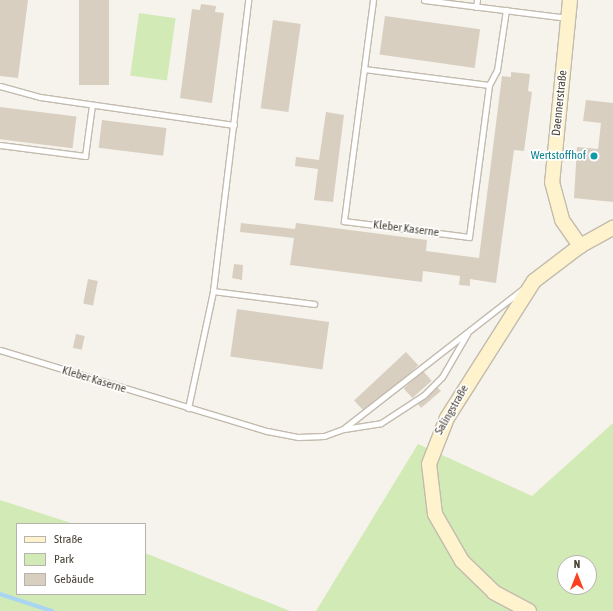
<!DOCTYPE html>
<html>
<head>
<meta charset="utf-8">
<style>
  body { margin:0 }
  #map { position:relative; width:613px; height:611px; overflow:hidden; background:#f6f3ec; font-family:"Asap Condensed",sans-serif }
  div>[style] { position:absolute }
  .green>* { inset:0; background:#d2eab5; transform-origin:0 0 }
  .stream>* { height:3.5px; margin:-1.75px; padding:0 1.75px; transform-origin:1.75px; border-radius:1.75px; background:#a9d4f2 }
  .building>* { inset:0; background:#d8cfc1; transform-origin:0 0 }
  .roads { filter:drop-shadow(1px 0 #c2bbae) drop-shadow(-1px 0 #c2bbae) drop-shadow(0 1px #c2bbae) drop-shadow(0 -1px #c2bbae) }
  .lane>* { height:5px; margin:-2.5px; padding:0 2.5px; transform-origin:2.5px; border-radius:2.5px; background:#fff }
  .secondary>* { height:14px; margin:-7px; padding:0 7px; transform-origin:7px; border-radius:7px; background:#fff3cd }
  .dots>* { width:11px; height:11px; translate:-50% -50%; box-sizing:border-box; border:2px solid #fff; border-radius:50% }
  span { translate:-50% -50%; white-space:nowrap; text-align:center; line-height:1.15; -webkit-text-stroke:3.5px #fff; paint-order:stroke }
  .street-label { font-size:12px; color:#4b4439 }
  .culture-label { font-size:12px; color:#0d838f }
  .right { translate:-100% -50%; text-align:right }
  .legend { position:absolute; left:16px; top:523px; width:130px; height:72px; box-sizing:border-box; background:#fff; border:1px solid #b7b4b0; margin:0; padding:5px 7px; list-style:none; font-size:12px; color:#4b4439 }
  .legend li { display:flex; align-items:center; gap:8px; height:20px }
  .legend b { width:20px; border:1px solid #b7b4b0 }
  .north { position:absolute; left:557px; top:555px; width:40px; height:40px; box-sizing:border-box; background:#fff; border:1px solid #b7b4b0; border-radius:50%; rotate:0deg; font-size:11px; font-weight:700; line-height:16px; text-align:center; color:#4b4439 }
  .north::after { content:''; display:block; margin:auto; width:14px; height:18px; background:#fc3f1d; clip-path:polygon(50% 0,100% 100%,50% 72%,0 100%) }
</style>
</head>
<body>
<div id="map">
  <div class="green">
    <i style="left:139px;top:13px;width:37px;height:63px;rotate:8deg"></i>
    <i style="clip-path:polygon(evenodd,613px 423px,613px 611px,316px 611px,418px 444px,532px 496px,613px 423px,565px 563px,589px 563px,589px 587px,565px 587px,565px 563px)"></i>
    <i style="clip-path:polygon(0 500px,74px 524px,17px 524px,17px 594px,145px 594px,145px 553px,290px 611px,0 611px)"></i>
  </div>
  <div class="stream">
    <i style="left:0;top:594px;width:55px;rotate:18.1deg"></i>
  </div>
  <div class="building">
    <i style="clip-path:polygon(0 0,28px 0,18px 78px,0 76px)"></i>
    <i style="left:79px;top:0;width:30px;height:85px"></i>
    <i style="clip-path:polygon(201px 4px,216px 6px,215px 12px,224px 13px,212px 103px,180px 98px,192px 9px,200px 10px)"></i>
    <i style="left:385px;top:16px;width:96px;height:39px;rotate:8deg"></i>
    <i style="left:273px;top:20px;width:28px;height:89px;rotate:8deg"></i>
    <i style="clip-path:polygon(511px 72px,530px 74px,528px 91px,532px 92px,524px 151px,514px 150px,496px 283px,470px 279px,470px 286px,459px 285px,460px 276px,423px 271px,422px 282px,290px 265px,294px 238px,240px 232px,241px 223px,295px 229px,296px 223px,427px 240px,426px 251px,479px 258px,502px 76px,511px 77px)"></i>
    <i style="clip-path:polygon(586px 100px,613px 103px,613px 202px,574px 198px,577px 147px,598px 149px,601px 123px,583px 121px)"></i>
    <i style="left:0;top:107px;width:77px;height:32px;rotate:7deg"></i>
    <i style="clip-path:polygon(326px 112px,344px 115px,333px 202px,314px 200px,318px 169px,295px 166px,296px 157px,319px 160px)"></i>
    <i style="left:102px;top:120px;width:65px;height:28px;rotate:7deg"></i>
    <i style="clip-path:polygon(234px 264px,243px 265px,242px 280px,232px 278px)"></i>
    <i style="left:88px;top:279px;width:10px;height:25px;rotate:11deg"></i>
    <i style="left:237px;top:309px;width:93px;height:48px;rotate:8deg"></i>
    <i style="left:76px;top:334px;width:9px;height:14px;rotate:13deg"></i>
    <i style="left:406px;top:352px;width:18px;height:71px;rotate:47deg"></i>
    <i style="left:423px;top:371px;width:13px;height:26px;rotate:48deg"></i>
    <i style="clip-path:polygon(437px 387px,441px 391px,421px 408px,418px 404px)"></i>
  </div>
  <div class="roads">
    <div class="lane">
      <i style="left:373px;top:0;width:223px;rotate:97.5deg"></i>
      <i style="left:344px;top:221px;width:126px;rotate:7.3deg"></i>
      <i style="left:469px;top:237px;width:153px;rotate:-82.5deg"></i>
      <i style="left:424px;top:0;width:145px;rotate:7.1deg"></i>
      <i style="left:476px;top:7px;width:7px;rotate:-82deg"></i>
      <i style="left:364px;top:69px;width:126px;rotate:7.3deg"></i>
      <i style="left:489px;top:85px;width:17px;rotate:-62deg"></i>
      <i style="left:497px;top:70px;width:61px;rotate:-81.5deg"></i>
      <i style="left:0;top:86px;width:41px;rotate:15.4deg"></i>
      <i style="left:40px;top:97px;width:196px;rotate:8.2deg"></i>
      <i style="left:0;top:145px;width:86px;rotate:7.4deg"></i>
      <i style="left:85px;top:156px;width:51px;rotate:-82.2deg"></i>
      <i style="left:213px;top:291px;width:102px;rotate:7.3deg"></i>
      <i style="left:0;top:350px;width:279px;rotate:16.9deg"></i>
      <i style="left:267px;top:431px;width:32px;rotate:11deg"></i>
      <i style="left:298px;top:437px;width:26px;rotate:-2deg"></i>
      <i style="left:324px;top:436px;width:20px;rotate:-20deg"></i>
      <i style="left:343px;top:429px;width:229px;rotate:-37.9deg"></i>
      <i style="left:188px;top:408px;width:120px;rotate:-77.9deg"></i>
      <i style="left:213px;top:291px;width:293px;rotate:-83.1deg"></i>
      <i style="left:344px;top:429px;width:37px;rotate:-9deg"></i>
      <i style="left:381px;top:423px;width:51px;rotate:-33.1deg"></i>
      <i style="left:424px;top:395px;width:25px;rotate:-45deg"></i>
      <i style="left:442px;top:377px;width:50px;rotate:-59.8deg"></i>
    </div>
    <div class="secondary">
      <i style="left:570px;top:0;width:183px;rotate:95.6deg"></i>
      <i style="left:552px;top:182px;width:39px;rotate:75deg"></i>
      <i style="left:562px;top:220px;width:32px;rotate:55deg"></i>
      <i style="left:529px;top:611px;width:40px;rotate:-152deg"></i>
      <i style="left:494px;top:592px;width:45px;rotate:-135.9deg"></i>
      <i style="left:462px;top:561px;width:54px;rotate:-119.9deg"></i>
      <i style="left:435px;top:514px;width:50px;rotate:-96.8deg"></i>
      <i style="left:429px;top:464px;width:49px;rotate:-68.6deg"></i>
      <i style="left:447px;top:418px;width:162px;rotate:-57.6deg"></i>
      <i style="left:534px;top:281px;width:58px;rotate:-37.3deg"></i>
      <i style="left:580px;top:246px;width:38px;rotate:-29deg"></i>
    </div>
  </div>
  <div class="dots">
    <i style="left:594px;top:156px;background:#0f9aa8"></i>
  </div>
  <div class="street-label">
    <span style="left:560px;top:103px;rotate:-84deg">Daennerstraße</span>
    <span style="left:406px;top:229px;rotate:7deg">Kleber Kaserne</span>
    <span style="left:94px;top:380px;rotate:17deg">Kleber Kaserne</span>
    <span style="left:452px;top:410px;rotate:-60deg">Salingstraße</span>
  </div>
  <div class="culture-label">
    <span class="right" style="left:586px;top:156px">Wertstoffhof</span>
  </div>
  <ul class="legend">
  <li><b style="height:5px;background:#fff3cd"></b>Straße</li>
  <li><b style="height:11px;background:#d2eab5"></b>Park</li>
  <li><b style="height:11px;background:#d8cfc1"></b>Gebäude</li>
  </ul>
  <div class="north">N</div>
</div>
</body>
</html>
